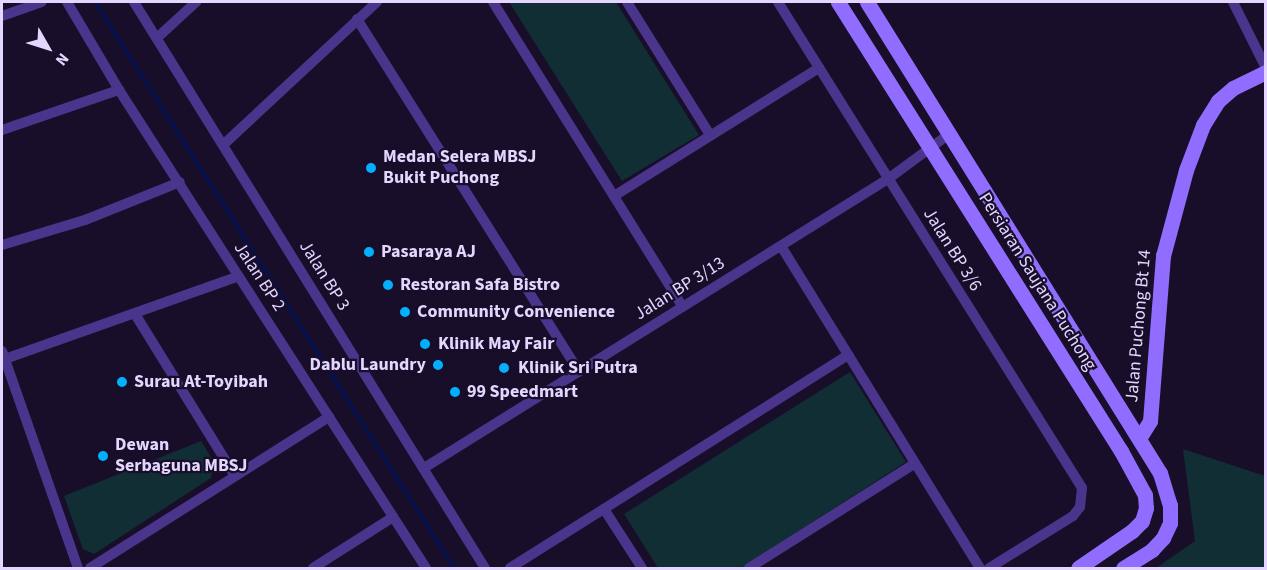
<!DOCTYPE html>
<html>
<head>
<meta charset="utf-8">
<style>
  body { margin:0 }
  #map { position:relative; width:1267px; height:570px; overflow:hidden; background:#180e29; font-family:"Source Sans 3",sans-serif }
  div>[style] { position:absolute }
  .green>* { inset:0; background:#102e34 }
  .stream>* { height:4px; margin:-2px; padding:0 2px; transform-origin:2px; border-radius:2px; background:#06104a }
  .street>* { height:10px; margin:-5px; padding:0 5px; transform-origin:5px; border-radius:5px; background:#4b358c }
  .secondary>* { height:15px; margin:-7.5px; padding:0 7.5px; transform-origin:7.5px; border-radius:7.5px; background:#906dff }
  .dots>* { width:16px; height:16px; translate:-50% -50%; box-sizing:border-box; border:3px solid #180e29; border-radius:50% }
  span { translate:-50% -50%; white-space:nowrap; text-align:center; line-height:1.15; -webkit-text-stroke:4.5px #180e29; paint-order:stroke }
  .poi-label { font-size:18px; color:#e4d6ff; font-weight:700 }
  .left { translate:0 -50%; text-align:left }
  .right { translate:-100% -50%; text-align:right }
  .street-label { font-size:18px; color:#e4d6ff }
  .frame { position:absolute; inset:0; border:3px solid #e4d6ff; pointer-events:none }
  .north { position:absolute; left:18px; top:18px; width:60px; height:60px; -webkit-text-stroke:4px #180e29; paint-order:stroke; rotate:129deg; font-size:16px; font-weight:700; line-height:24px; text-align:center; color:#e4d6ff }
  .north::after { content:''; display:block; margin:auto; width:21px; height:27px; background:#e4d6ff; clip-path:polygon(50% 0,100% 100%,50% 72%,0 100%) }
</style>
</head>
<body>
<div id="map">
  <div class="green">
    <i style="clip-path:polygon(509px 2px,616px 2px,699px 135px,622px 181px)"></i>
    <i style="clip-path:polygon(850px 372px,906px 462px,741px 568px,658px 568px,624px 514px)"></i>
    <i style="clip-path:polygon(201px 441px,214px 462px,211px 478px,94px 554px,83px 549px,64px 496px)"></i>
    <i style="clip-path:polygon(1183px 449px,1265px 476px,1265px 568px,1156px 568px,1195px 541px)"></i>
  </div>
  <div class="stream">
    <i style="left:95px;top:2px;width:670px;rotate:57.61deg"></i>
  </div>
  <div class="street">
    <i style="left:67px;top:2px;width:102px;rotate:59.4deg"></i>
    <i style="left:119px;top:90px;width:568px;rotate:57.29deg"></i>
    <i style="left:134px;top:2px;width:666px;rotate:58.2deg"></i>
    <i style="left:493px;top:2px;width:359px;rotate:58.1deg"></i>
    <i style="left:627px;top:2px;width:157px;rotate:58deg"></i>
    <i style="left:778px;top:2px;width:573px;rotate:57.97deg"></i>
    <i style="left:1082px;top:488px;width:19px;rotate:96deg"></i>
    <i style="left:1080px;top:507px;width:11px;rotate:128deg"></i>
    <i style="left:1073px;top:516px;width:99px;rotate:148.2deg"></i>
    <i style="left:1233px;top:2px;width:74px;rotate:63.4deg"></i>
    <i style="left:2px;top:16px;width:42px;rotate:-19.3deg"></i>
    <i style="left:357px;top:19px;width:417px;rotate:57.8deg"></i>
    <i style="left:158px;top:37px;width:52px;rotate:-42.6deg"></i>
    <i style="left:2px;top:130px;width:124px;rotate:-18.9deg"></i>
    <i style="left:223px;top:145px;width:210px;rotate:-42.9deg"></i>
    <i style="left:614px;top:196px;width:242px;rotate:-32deg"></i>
    <i style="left:2px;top:245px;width:87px;rotate:-16.8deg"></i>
    <i style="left:85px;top:220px;width:102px;rotate:-21.8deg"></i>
    <i style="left:781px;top:246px;width:379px;rotate:58.3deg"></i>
    <i style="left:135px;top:314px;width:190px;rotate:58.3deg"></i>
    <i style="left:2px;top:351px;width:230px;rotate:70.7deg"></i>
    <i style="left:2px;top:360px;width:251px;rotate:-19.5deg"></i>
    <i style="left:424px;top:468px;width:547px;rotate:-31.92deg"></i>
    <i style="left:888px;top:179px;width:76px;rotate:-36.4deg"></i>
    <i style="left:604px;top:509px;width:70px;rotate:57.2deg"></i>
    <i style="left:90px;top:568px;width:283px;rotate:-32.3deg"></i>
    <i style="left:313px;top:568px;width:95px;rotate:-32.5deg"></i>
    <i style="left:510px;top:568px;width:400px;rotate:-32.2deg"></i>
    <i style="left:749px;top:568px;width:195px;rotate:-32.2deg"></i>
  </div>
  <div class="secondary">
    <i style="left:838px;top:2px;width:531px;rotate:57.78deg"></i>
    <i style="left:1121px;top:451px;width:50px;rotate:61.4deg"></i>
    <i style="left:1145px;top:495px;width:13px;rotate:86deg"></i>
    <i style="left:1146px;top:508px;width:14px;rotate:107deg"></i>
    <i style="left:1142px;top:521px;width:14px;rotate:135deg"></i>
    <i style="left:1132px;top:531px;width:65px;rotate:145.6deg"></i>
    <i style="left:867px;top:2px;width:555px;rotate:58.12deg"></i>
    <i style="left:1160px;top:473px;width:34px;rotate:73deg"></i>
    <i style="left:1170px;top:505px;width:18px;rotate:90deg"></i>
    <i style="left:1170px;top:523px;width:17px;rotate:115deg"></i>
    <i style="left:1163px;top:538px;width:16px;rotate:133deg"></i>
    <i style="left:1152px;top:550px;width:34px;rotate:148deg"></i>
    <i style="left:1140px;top:437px;width:19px;rotate:-58deg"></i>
    <i style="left:1150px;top:421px;width:166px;rotate:-85.5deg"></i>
    <i style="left:1163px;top:256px;width:89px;rotate:-75deg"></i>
    <i style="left:1186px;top:170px;width:48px;rotate:-69.3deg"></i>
    <i style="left:1203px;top:125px;width:28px;rotate:-58deg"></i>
    <i style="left:1218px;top:101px;width:20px;rotate:-41deg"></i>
    <i style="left:1233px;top:88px;width:37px;rotate:-26deg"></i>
  </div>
  <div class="dots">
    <i style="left:371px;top:168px;background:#02b0ff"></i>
    <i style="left:369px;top:252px;background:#02b0ff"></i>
    <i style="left:388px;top:285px;background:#02b0ff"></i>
    <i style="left:405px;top:312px;background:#02b0ff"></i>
    <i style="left:425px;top:344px;background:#02b0ff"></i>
    <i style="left:438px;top:365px;background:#02b0ff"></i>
    <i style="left:504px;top:368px;background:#02b0ff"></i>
    <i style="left:122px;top:382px;background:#02b0ff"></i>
    <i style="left:455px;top:392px;background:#02b0ff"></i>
    <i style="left:103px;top:456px;background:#02b0ff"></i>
  </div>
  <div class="poi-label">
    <span class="left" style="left:383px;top:168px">Medan Selera MBSJ<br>Bukit Puchong</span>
    <span class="left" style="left:381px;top:252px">Pasaraya AJ</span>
    <span class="left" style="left:400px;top:285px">Restoran Safa Bistro</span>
    <span class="left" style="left:417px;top:312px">Community Convenience</span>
    <span class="left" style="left:438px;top:344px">Klinik May Fair</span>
    <span class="right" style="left:426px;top:365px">Dablu Laundry</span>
    <span class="left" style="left:518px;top:368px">Klinik Sri Putra</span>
    <span class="left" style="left:134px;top:382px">Surau At-Toyibah</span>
    <span class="left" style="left:467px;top:392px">99 Speedmart</span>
    <span class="left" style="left:115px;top:456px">Dewan<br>Serbaguna MBSJ</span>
  </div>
  <div class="street-label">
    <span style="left:952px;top:250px;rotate:58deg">Jalan BP 3/6</span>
    <span style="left:324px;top:276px;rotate:58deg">Jalan BP 3</span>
    <span style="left:259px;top:277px;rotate:57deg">Jalan BP 2</span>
    <span style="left:1037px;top:282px;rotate:58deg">Persiaran Saujana Puchong</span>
    <span style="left:680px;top:289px;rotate:-32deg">Jalan BP 3/13</span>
    <span style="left:1139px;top:326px;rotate:-85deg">Jalan Puchong Bt 14</span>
  </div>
  <div class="frame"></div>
  <div class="north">N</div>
</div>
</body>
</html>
